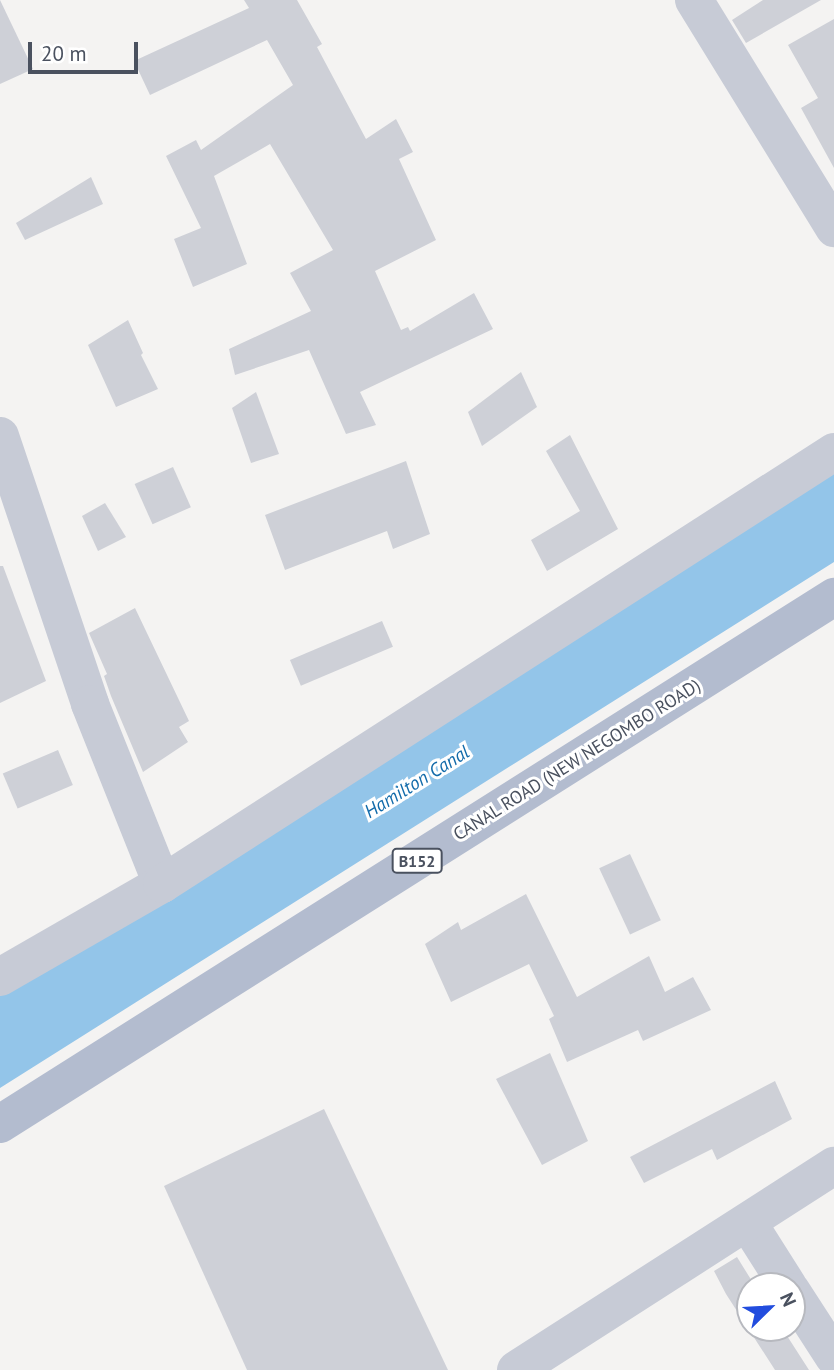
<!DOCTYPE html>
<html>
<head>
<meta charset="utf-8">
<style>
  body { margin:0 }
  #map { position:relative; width:834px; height:1370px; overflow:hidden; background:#f4f3f2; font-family:"PT Sans",sans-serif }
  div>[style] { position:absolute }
  .water>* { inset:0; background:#93c5e9 }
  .building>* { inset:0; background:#ced0d7; transform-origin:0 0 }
  .street>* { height:38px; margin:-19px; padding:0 19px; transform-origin:19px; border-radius:19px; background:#c7cbd6 }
  .primary>* { height:38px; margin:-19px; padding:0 19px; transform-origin:19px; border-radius:19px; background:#b3bccf }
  span { translate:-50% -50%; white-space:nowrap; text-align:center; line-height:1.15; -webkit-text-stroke:6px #fff; paint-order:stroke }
  .shield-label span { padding:2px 5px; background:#fff; border:2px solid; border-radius:5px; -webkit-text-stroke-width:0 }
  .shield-label { font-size:16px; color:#4a515f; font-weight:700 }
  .street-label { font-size:18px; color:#4a515f }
  .water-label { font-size:19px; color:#126baa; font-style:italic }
  .north { position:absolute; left:736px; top:1272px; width:70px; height:70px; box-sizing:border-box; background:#fff; border:2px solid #b7b9bf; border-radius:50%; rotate:66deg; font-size:19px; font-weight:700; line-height:28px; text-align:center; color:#4a515f }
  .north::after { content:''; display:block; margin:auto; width:24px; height:32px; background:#224dde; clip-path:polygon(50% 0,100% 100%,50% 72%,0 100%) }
  .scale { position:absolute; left:28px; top:42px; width:110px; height:32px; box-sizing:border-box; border:4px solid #4a515f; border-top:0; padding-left:9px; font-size:21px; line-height:24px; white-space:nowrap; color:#4a515f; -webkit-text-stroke:5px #fff; paint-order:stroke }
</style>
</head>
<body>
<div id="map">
  <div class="water">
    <i style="clip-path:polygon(834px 464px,834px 562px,0 1088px,0 996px,243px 848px)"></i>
  </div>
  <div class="building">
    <i style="clip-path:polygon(0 0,33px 69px,0 84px)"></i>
    <i style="clip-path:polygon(244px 0,297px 0,322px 44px,317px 47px,366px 139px,396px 119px,413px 152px,399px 159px,436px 240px,375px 271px,401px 330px,408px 327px,410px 331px,474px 293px,493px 329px,360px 392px,376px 425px,346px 434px,309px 350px,235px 375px,229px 349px,311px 311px,290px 273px,333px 250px,270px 144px,214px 176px,247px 264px,193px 287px,174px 239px,201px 228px,166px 156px,196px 140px,201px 150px,293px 85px,267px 40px,150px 95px,134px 61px,249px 8px)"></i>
    <i style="clip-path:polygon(763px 0,821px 0,746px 43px,732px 20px)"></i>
    <i style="clip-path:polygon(834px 19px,834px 168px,801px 108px,818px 98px,788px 45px)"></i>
    <i style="clip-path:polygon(91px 177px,103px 204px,25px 240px,16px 223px)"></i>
    <i style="clip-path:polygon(128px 320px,143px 353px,141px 355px,158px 389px,116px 407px,88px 345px)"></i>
    <i style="clip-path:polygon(521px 372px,537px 407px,482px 446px,468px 412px)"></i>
    <i style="clip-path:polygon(256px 392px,279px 454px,251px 463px,232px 408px)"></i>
    <i style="clip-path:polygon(570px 435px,618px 529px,547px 571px,531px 540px,580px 511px,546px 451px)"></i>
    <i style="clip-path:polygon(406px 461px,430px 534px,393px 549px,387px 531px,285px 570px,265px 515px)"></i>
    <i style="left:173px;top:467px;width:44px;height:42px;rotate:66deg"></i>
    <i style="clip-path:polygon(105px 503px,126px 537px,98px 551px,82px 516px)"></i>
    <i style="clip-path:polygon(0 566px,3px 566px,46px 681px,0 703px)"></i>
    <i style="clip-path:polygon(135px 608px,189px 721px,179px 727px,188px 742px,143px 772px,111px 696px,104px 676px,107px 674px,89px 633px)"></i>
    <i style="left:382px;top:621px;width:28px;height:100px;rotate:67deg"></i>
    <i style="left:58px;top:750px;width:38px;height:60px;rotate:67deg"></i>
    <i style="left:630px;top:854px;width:73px;height:34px;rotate:65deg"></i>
    <i style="clip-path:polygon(526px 894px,577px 997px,649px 956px,665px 992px,693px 977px,711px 1010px,643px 1041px,638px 1030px,567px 1062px,549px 1019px,554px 1016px,529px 964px,451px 1002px,425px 944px,458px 922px,461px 930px)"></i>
    <i style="clip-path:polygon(550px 1053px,588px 1141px,542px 1165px,496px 1079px)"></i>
    <i style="clip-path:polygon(775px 1081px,792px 1119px,717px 1160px,712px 1149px,644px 1183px,630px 1157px)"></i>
    <i style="clip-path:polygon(324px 1109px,448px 1370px,247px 1370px,164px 1186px)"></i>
    <i style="clip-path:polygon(737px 1257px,755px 1286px,750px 1286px,750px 1328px,782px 1328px,809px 1370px,775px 1370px,726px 1294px,714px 1271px)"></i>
  </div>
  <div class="street">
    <i style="left:694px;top:0;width:268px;rotate:58.4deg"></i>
    <i style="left:0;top:436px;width:283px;rotate:71.4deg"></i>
    <i style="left:90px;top:704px;width:194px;rotate:68.2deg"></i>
    <i style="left:0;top:977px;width:187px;rotate:-29.9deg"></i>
    <i style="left:162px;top:884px;width:799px;rotate:-32.74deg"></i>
    <i style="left:748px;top:1223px;width:75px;rotate:57.6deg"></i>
    <i style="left:792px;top:1292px;width:77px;rotate:57.1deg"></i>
    <i style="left:516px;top:1370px;width:378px;rotate:-32.7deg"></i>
  </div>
  <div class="primary">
    <i style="left:0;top:1124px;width:987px;rotate:-32.29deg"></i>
  </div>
  <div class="shield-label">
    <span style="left:417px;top:861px">B152</span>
  </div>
  <div class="street-label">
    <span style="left:577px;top:760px;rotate:-32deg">CANAL ROAD (NEW NEGOMBO ROAD)</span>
  </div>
  <div class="water-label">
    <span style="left:417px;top:782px;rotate:-32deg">Hamilton Canal</span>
  </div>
  <div class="north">N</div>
  <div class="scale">20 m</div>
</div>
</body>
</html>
